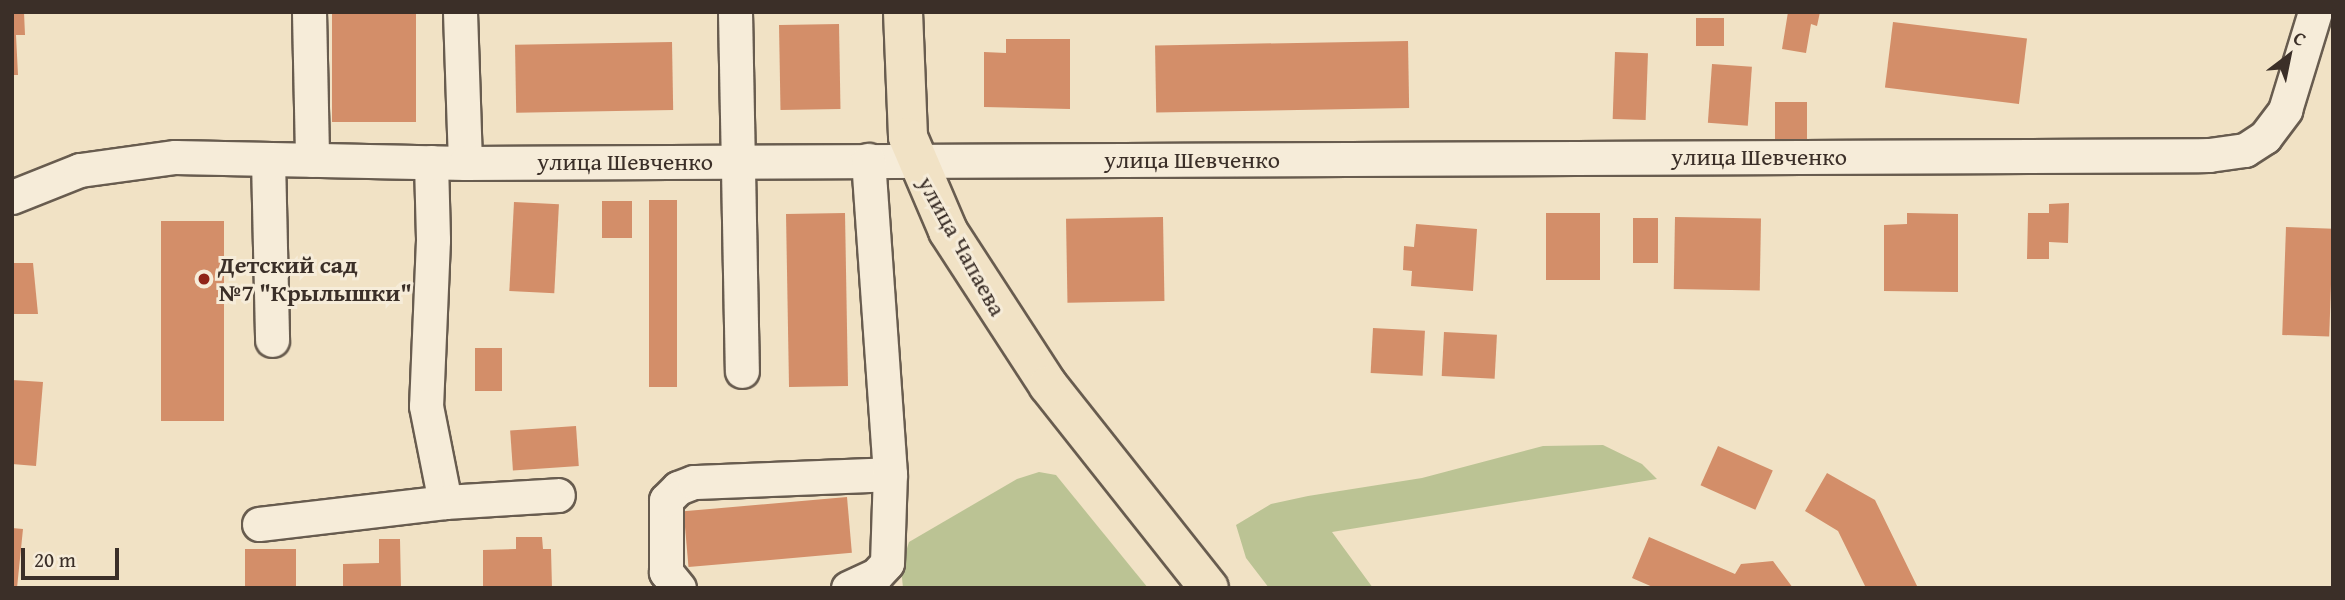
<!DOCTYPE html>
<html>
<head>
<meta charset="utf-8">
<style>
  body { margin:0 }
  #map { position:relative; width:2345px; height:600px; overflow:hidden; background:#f1e2c5; font-family:"Gentium Book Plus",serif }
  div>[style] { position:absolute }
  .green>* { inset:0; background:#bbc394 }
  .building>* { inset:0; background:#d38e69; transform-origin:0 0 }
  .roads { filter:drop-shadow(2px 0 #685c4f) drop-shadow(-2px 0 #685c4f) drop-shadow(0 2px #685c4f) drop-shadow(0 -2px #685c4f) }
  .minor>* { height:33px; margin:-16.5px; padding:0 16.5px; transform-origin:16.5px; border-radius:16.5px; background:#f6ecd9 }
  .major>* { height:38px; margin:-19px; padding:0 19px; transform-origin:19px; border-radius:19px; background:#f1e2c5 }
  .dots>* { width:19px; height:19px; translate:-50% -50%; box-sizing:border-box; border:4px solid #f6ecd9; border-radius:50% }
  span { translate:-50% -50%; white-space:nowrap; text-align:center; line-height:1.15; -webkit-text-stroke:6px #f6ecd9; paint-order:stroke }
  .street-label { font-size:24px; color:#3b2f28 }
  .poi-label { font-size:24px; color:#3b2f28; font-weight:700 }
  .left { translate:0 -50%; text-align:left }
  .frame { position:absolute; inset:0; border:14px solid #3b2f28; pointer-events:none }
  .north { position:absolute; left:2254px; top:21px; width:70px; height:70px; -webkit-text-stroke:5px #f6ecd9; paint-order:stroke; rotate:32deg; font-size:19px; font-weight:700; line-height:28px; text-align:center; color:#3b2f28 }
  .north::after { content:''; display:block; margin:auto; width:24px; height:32px; background:#3b2f28; clip-path:polygon(50% 0,100% 100%,50% 72%,0 100%) }
  .scale { position:absolute; left:21px; top:548px; width:98px; height:32px; box-sizing:border-box; border:4px solid #3b2f28; border-top:0; padding-left:9px; font-size:21px; line-height:24px; white-space:nowrap; color:#3b2f28; -webkit-text-stroke:5px #f6ecd9; paint-order:stroke }
</style>
</head>
<body>
<div id="map">
  <div class="green">
    <i style="clip-path:polygon(1603px 445px,1642px 464px,1657px 479px,1332px 532px,1373px 588px,1269px 588px,1246px 558px,1236px 525px,1271px 504px,1308px 496px,1422px 478px,1543px 446px)"></i>
    <i style="clip-path:polygon(1039px 472px,1056px 475px,1148px 588px,903px 588px,901px 568px,909px 542px,1017px 479px)"></i>
  </div>
  <div class="building">
    <i style="clip-path:polygon(12px 12px,24px 12px,25px 35px,16px 35px,18px 75px,12px 75px)"></i>
    <i style="left:332px;top:12px;width:84px;height:110px"></i>
    <i style="clip-path:polygon(1788px 12px,1820px 12px,1817px 26px,1811px 24px,1806px 53px,1782px 49px)"></i>
    <i style="left:1696px;top:18px;width:28px;height:28px"></i>
    <i style="left:1893px;top:22px;width:135px;height:66px;rotate:7deg"></i>
    <i style="left:839px;top:24px;width:85px;height:60px;rotate:89deg"></i>
    <i style="clip-path:polygon(1006px 39px,1070px 39px,1070px 109px,984px 107px,984px 52px,1006px 53px)"></i>
    <i style="left:1408px;top:41px;width:67px;height:253px;rotate:89deg"></i>
    <i style="left:672px;top:42px;width:68px;height:157px;rotate:89deg"></i>
    <i style="left:1615px;top:52px;width:33px;height:67px;rotate:2deg"></i>
    <i style="left:1712px;top:64px;width:40px;height:59px;rotate:4deg"></i>
    <i style="left:1775px;top:102px;width:32px;height:41px"></i>
    <i style="left:649px;top:200px;width:28px;height:187px"></i>
    <i style="left:602px;top:201px;width:30px;height:37px"></i>
    <i style="left:514px;top:202px;width:45px;height:89px;rotate:3deg"></i>
    <i style="clip-path:polygon(2069px 203px,2068px 243px,2049px 242px,2049px 259px,2027px 259px,2028px 213px,2049px 213px,2049px 204px)"></i>
    <i style="left:845px;top:213px;width:173px;height:59px;rotate:89deg"></i>
    <i style="left:1546px;top:213px;width:54px;height:67px"></i>
    <i style="clip-path:polygon(1907px 213px,1958px 214px,1958px 292px,1884px 291px,1884px 225px,1907px 224px)"></i>
    <i style="left:1163px;top:217px;width:84px;height:97px;rotate:89deg"></i>
    <i style="left:1675px;top:217px;width:86px;height:72px;rotate:1deg"></i>
    <i style="left:1633px;top:218px;width:25px;height:45px"></i>
    <i style="left:161px;top:221px;width:63px;height:200px"></i>
    <i style="clip-path:polygon(1416px 224px,1477px 229px,1473px 291px,1411px 286px,1412px 271px,1403px 270px,1404px 246px,1414px 247px)"></i>
    <i style="left:2286px;top:227px;width:47px;height:108px;rotate:2deg"></i>
    <i style="clip-path:polygon(12px 263px,33px 263px,38px 314px,12px 314px)"></i>
    <i style="left:1373px;top:328px;width:52px;height:45px;rotate:3deg"></i>
    <i style="left:1444px;top:332px;width:53px;height:44px;rotate:3deg"></i>
    <i style="left:475px;top:348px;width:27px;height:43px"></i>
    <i style="clip-path:polygon(12px 380px,43px 382px,36px 466px,12px 464px)"></i>
    <i style="left:576px;top:426px;width:40px;height:66px;rotate:86deg"></i>
    <i style="left:1718px;top:446px;width:60px;height:43px;rotate:24deg"></i>
    <i style="clip-path:polygon(1827px 473px,1875px 500px,1918px 588px,1866px 588px,1838px 531px,1805px 511px)"></i>
    <i style="left:847px;top:497px;width:56px;height:164px;rotate:85deg"></i>
    <i style="clip-path:polygon(12px 528px,23px 529px,17px 588px,12px 588px)"></i>
    <i style="clip-path:polygon(516px 537px,542px 537px,543px 549px,551px 549px,552px 588px,483px 588px,483px 550px,516px 549px)"></i>
    <i style="clip-path:polygon(1649px 537px,1735px 574px,1741px 564px,1773px 561px,1793px 588px,1655px 588px,1632px 578px)"></i>
    <i style="clip-path:polygon(379px 539px,400px 539px,401px 588px,343px 588px,343px 564px,379px 563px)"></i>
    <i style="left:245px;top:549px;width:51px;height:39px"></i>
  </div>
  <div class="roads">
    <div class="minor">
      <i style="left:309px;top:12px;width:148px;rotate:88.8deg"></i>
      <i style="left:460px;top:12px;width:151px;rotate:88.1deg"></i>
      <i style="left:735px;top:12px;width:359px;rotate:88.9deg"></i>
      <i style="left:268px;top:159px;width:181px;rotate:88.7deg"></i>
      <i style="left:431px;top:162px;width:78px;rotate:88.5deg"></i>
      <i style="left:433px;top:240px;width:166px;rotate:92.4deg"></i>
      <i style="left:426px;top:406px;width:98px;rotate:78.8deg"></i>
      <i style="left:12px;top:197px;width:73px;rotate:-21.7deg"></i>
      <i style="left:80px;top:170px;width:96px;rotate:-7.8deg"></i>
      <i style="left:175px;top:157px;width:290px;rotate:1.2deg"></i>
      <i style="left:465px;top:163px;width:1744px;rotate:-0.26deg"></i>
      <i style="left:2209px;top:155px;width:36px;rotate:-8deg"></i>
      <i style="left:2245px;top:150px;width:24px;rotate:-33deg"></i>
      <i style="left:2265px;top:137px;width:34px;rotate:-53deg"></i>
      <i style="left:2285px;top:110px;width:102px;rotate:-73deg"></i>
      <i style="left:259px;top:524px;width:187px;rotate:-6.7deg"></i>
      <i style="left:445px;top:502px;width:113px;rotate:-3.5deg"></i>
      <i style="left:679px;top:588px;width:21px;rotate:-129deg"></i>
      <i style="left:666px;top:572px;width:72px;rotate:-90deg"></i>
      <i style="left:666px;top:500px;width:17px;rotate:-45deg"></i>
      <i style="left:678px;top:488px;width:17px;rotate:-21deg"></i>
      <i style="left:694px;top:482px;width:196px;rotate:-2.3deg"></i>
      <i style="left:890px;top:474px;width:315px;rotate:-94deg"></i>
      <i style="left:848px;top:588px;width:31px;rotate:-25deg"></i>
      <i style="left:876px;top:575px;width:16px;rotate:-47deg"></i>
      <i style="left:887px;top:563px;width:89px;rotate:-88.1deg"></i>
    </div>
    <div class="major">
      <i style="left:903px;top:12px;width:125px;rotate:87.7deg"></i>
      <i style="left:908px;top:137px;width:102px;rotate:66.9deg"></i>
      <i style="left:948px;top:231px;width:184px;rotate:57deg"></i>
      <i style="left:1048px;top:385px;width:259px;rotate:51.6deg"></i>
    </div>
  </div>
  <div class="dots">
    <i style="left:204px;top:279px;background:#8f2418"></i>
  </div>
  <div class="street-label">
    <span style="left:1759px;top:157px">улица Шевченко</span>
    <span style="left:1192px;top:160px">улица Шевченко</span>
    <span style="left:625px;top:162px">улица Шевченко</span>
    <span style="left:962px;top:246px;rotate:61deg">улица Чапаева</span>
  </div>
  <div class="poi-label">
    <span class="left" style="left:218px;top:279px">Детский сад<br>№7 "Крылышки"</span>
  </div>
  <div class="frame"></div>
  <div class="north">С</div>
  <div class="scale">20 m</div>
</div>
</body>
</html>
